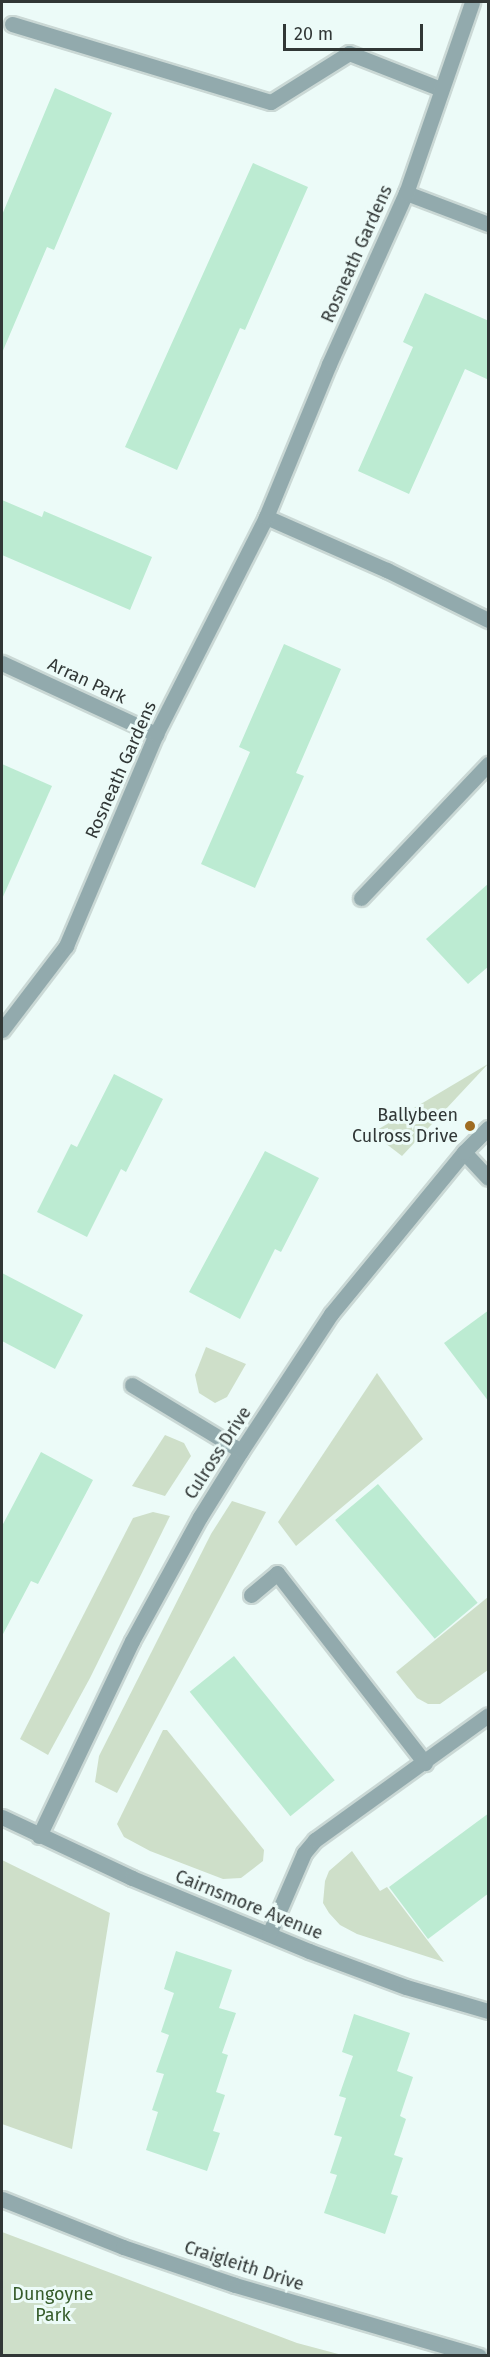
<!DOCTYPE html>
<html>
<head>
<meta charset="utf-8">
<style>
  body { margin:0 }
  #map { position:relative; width:490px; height:2357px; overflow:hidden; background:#ecfbf8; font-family:"Fira Sans",sans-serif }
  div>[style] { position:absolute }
  .green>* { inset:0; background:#cedfc9 }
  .building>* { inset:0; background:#bcebd2; transform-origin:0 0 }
  .roads { filter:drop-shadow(2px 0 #cad8d5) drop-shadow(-2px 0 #cad8d5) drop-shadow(0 2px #cad8d5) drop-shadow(0 -2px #cad8d5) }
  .lane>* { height:15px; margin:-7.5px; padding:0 7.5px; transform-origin:7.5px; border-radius:7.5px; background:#92aaad }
  .street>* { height:15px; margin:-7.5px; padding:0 7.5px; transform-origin:7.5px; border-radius:7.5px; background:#92aaad }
  .dots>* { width:16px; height:16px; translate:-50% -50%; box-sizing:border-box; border:3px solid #ecfbf8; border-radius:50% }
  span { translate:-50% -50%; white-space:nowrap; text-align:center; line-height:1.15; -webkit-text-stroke:6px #ecfbf8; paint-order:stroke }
  .street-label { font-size:18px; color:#313736 }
  .poi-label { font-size:18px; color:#313736 }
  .right { translate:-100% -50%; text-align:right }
  .park-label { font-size:18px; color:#365c2a }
  .frame { position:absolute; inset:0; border:3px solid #313736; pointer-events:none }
  .scale { position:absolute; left:283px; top:24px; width:140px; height:27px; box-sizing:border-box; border:3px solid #313736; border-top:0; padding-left:8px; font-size:18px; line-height:21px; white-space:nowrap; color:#313736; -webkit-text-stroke:4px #ecfbf8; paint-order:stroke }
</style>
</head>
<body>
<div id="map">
  <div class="green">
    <i style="clip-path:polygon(488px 1064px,402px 1156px,372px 1133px)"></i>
    <i style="clip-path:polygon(206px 1347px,246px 1364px,227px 1397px,215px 1403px,199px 1393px,195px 1375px)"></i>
    <i style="clip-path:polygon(377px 1373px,423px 1439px,296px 1546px,278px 1522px)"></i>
    <i style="clip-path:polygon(165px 1435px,184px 1443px,191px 1456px,165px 1496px,132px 1486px)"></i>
    <i style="clip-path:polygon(232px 1501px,266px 1512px,117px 1793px,95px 1782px,99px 1756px,211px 1534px)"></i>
    <i style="clip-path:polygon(153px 1512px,170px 1516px,90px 1678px,48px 1755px,20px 1739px,133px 1518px)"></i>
    <i style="clip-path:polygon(488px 1597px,488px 1670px,440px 1704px,428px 1704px,417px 1698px,396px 1672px)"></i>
    <i style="clip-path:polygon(163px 1730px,167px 1730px,264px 1850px,263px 1861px,241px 1878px,223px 1879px,150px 1851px,124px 1837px,117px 1824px)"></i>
    <i style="clip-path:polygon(352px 1851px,380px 1891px,387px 1887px,444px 1962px,357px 1934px,340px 1925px,329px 1913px,323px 1903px,325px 1881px,329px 1871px)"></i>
    <i style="clip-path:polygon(2px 1860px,110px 1913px,72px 2149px,2px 2124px)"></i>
    <i style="clip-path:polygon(2px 2232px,297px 2343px,342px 2355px,2px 2355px)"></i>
  </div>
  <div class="building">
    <i style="clip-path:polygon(55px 88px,112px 113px,54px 250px,47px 247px,2px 353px,2px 215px)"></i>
    <i style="clip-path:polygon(253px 163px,308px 187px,245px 330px,240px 328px,177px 470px,125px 447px)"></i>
    <i style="clip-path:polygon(425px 293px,489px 321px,489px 380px,465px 369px,409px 494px,358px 471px,413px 347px,403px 342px)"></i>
    <i style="clip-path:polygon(2px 500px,42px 517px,44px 511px,152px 557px,130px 610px,2px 555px)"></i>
    <i style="clip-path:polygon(284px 644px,341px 669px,296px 773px,304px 776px,255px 888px,201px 864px,250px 752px,239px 747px)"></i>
    <i style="clip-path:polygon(2px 764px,52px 786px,2px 899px)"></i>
    <i style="clip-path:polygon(489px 883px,489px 966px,468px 984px,426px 939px)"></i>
    <i style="clip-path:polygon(114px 1074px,163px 1099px,126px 1172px,121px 1169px,87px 1237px,37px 1212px,71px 1144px,77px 1147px)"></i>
    <i style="clip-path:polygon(265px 1151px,319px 1178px,281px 1252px,275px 1249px,240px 1319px,189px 1292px)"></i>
    <i style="clip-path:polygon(2px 1273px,83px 1315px,55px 1369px,2px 1341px)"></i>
    <i style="clip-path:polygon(489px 1310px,489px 1402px,444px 1343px)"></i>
    <i style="clip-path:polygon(41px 1452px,93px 1480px,38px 1584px,31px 1581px,2px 1636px,2px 1526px)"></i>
    <i style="left:378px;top:1484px;width:155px;height:56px;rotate:50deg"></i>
    <i style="left:234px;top:1656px;width:160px;height:57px;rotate:51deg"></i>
    <i style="clip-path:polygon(489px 1813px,489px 1893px,428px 1939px,389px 1887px)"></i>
    <i style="clip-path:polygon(176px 1951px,232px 1970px,219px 2008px,236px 2013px,222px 2053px,228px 2055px,216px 2092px,225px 2095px,213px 2131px,220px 2133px,207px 2171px,146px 2150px,158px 2112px,152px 2110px,164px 2074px,156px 2072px,169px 2035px,161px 2032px,174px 1993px,164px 1989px)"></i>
    <i style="clip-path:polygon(354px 2014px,410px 2033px,397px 2071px,413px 2077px,400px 2116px,406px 2119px,394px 2155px,403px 2158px,391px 2194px,398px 2196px,385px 2234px,324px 2213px,337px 2175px,330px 2173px,342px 2137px,334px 2135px,346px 2098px,339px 2096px,353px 2056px,342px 2052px)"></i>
  </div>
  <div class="roads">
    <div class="lane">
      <i style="left:12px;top:24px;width:270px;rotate:16.8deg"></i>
      <i style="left:271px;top:102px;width:92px;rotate:-32.1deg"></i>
      <i style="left:349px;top:53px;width:99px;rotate:21.4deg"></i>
      <i style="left:132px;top:1385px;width:127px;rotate:31.2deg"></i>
    </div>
    <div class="street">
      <i style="left:406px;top:193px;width:88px;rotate:20.7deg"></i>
      <i style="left:266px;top:517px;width:132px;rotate:23.7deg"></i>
      <i style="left:387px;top:570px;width:113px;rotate:26.3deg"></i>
      <i style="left:2px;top:663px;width:170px;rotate:24.8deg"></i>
      <i style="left:361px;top:898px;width:185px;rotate:-46.5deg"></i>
      <i style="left:2px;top:1030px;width:106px;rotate:-52.7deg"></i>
      <i style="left:66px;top:946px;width:230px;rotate:-67deg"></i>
      <i style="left:156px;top:734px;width:243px;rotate:-63.1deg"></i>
      <i style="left:266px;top:517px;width:165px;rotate:-67.6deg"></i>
      <i style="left:329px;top:364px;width:188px;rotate:-65.8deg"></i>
      <i style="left:406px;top:193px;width:202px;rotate:-70.9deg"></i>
      <i style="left:464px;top:1152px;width:35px;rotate:47deg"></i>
      <i style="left:251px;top:1595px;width:34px;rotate:-40deg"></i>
      <i style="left:277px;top:1573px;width:241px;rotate:52.1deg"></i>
      <i style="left:2px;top:1817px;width:144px;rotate:25.1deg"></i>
      <i style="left:132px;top:1878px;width:191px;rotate:22.4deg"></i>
      <i style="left:309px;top:1951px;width:103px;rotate:20.4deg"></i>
      <i style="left:406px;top:1987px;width:85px;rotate:16.3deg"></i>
      <i style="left:39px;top:1836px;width:216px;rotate:-64.5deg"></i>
      <i style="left:132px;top:1641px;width:141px;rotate:-61.3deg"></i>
      <i style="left:200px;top:1517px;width:78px;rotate:-58.2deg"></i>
      <i style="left:241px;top:1451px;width:164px;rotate:-56.7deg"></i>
      <i style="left:331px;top:1314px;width:210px;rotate:-50.6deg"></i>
      <i style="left:464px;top:1152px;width:34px;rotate:-45deg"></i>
      <i style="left:269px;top:1934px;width:88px;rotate:-66.6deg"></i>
      <i style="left:304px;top:1853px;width:17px;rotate:-50deg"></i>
      <i style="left:315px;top:1840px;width:213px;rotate:-35.8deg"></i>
      <i style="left:2px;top:2199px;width:130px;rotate:21.6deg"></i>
      <i style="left:123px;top:2247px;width:118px;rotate:18.7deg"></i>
      <i style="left:235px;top:2285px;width:254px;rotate:16.2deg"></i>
    </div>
  </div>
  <div class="dots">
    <i style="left:470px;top:1126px;background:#9f6c22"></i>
  </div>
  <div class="street-label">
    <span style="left:357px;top:254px;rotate:-66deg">Rosneath Gardens</span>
    <span style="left:87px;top:681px;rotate:25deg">Arran Park</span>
    <span style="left:121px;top:770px;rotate:-66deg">Rosneath Gardens</span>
    <span style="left:218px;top:1453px;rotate:-57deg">Culross Drive</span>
    <span style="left:249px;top:1905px;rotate:22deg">Cairnsmore Avenue</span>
    <span style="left:244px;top:2266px;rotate:18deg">Craigleith Drive</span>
  </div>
  <div class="poi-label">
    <span class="right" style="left:458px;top:1126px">Ballybeen<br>Culross Drive</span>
  </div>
  <div class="park-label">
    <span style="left:53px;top:2305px">Dungoyne<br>Park</span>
  </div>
  <div class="frame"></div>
  <div class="scale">20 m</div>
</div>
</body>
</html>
